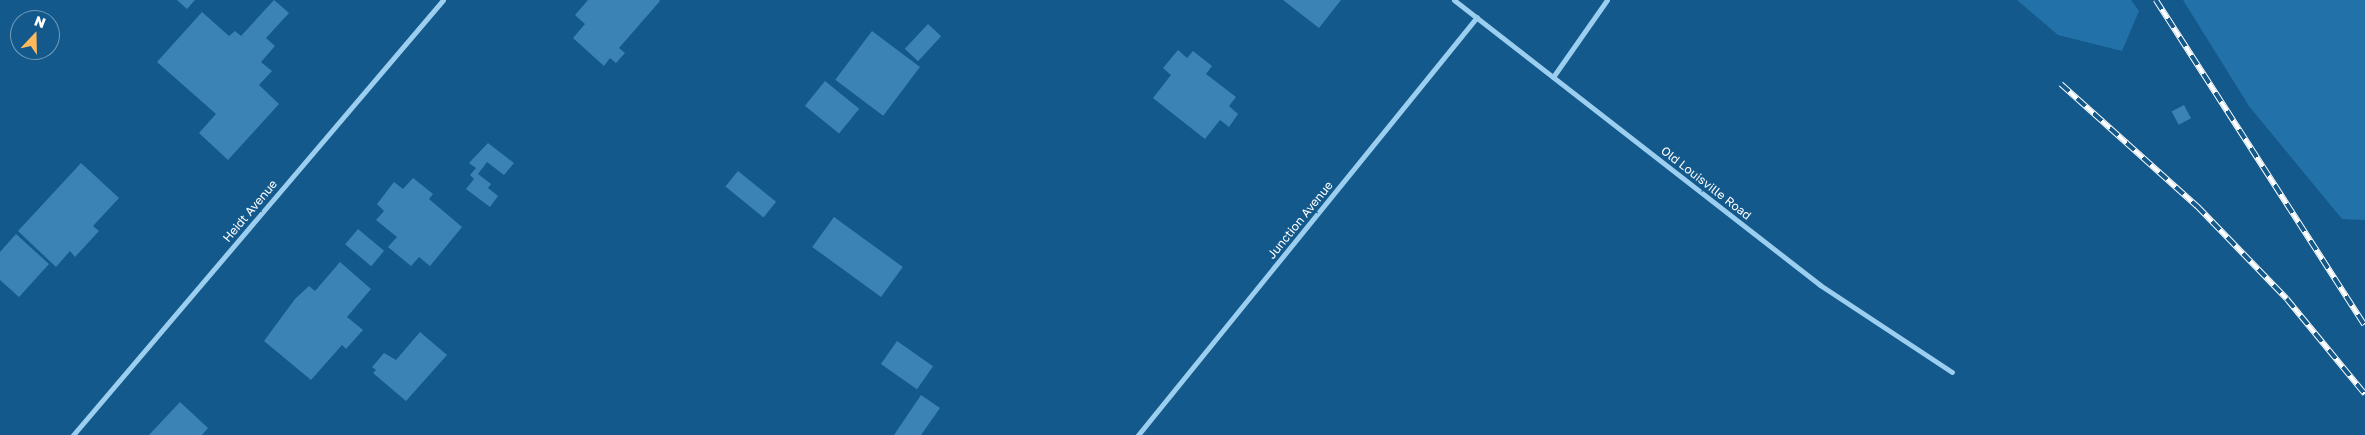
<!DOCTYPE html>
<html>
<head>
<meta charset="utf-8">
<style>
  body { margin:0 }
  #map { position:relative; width:2365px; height:435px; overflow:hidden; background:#13598c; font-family:"Golos Text",sans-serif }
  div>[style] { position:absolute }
  .green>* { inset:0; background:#2272a9 }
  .building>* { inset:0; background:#3c83b5; transform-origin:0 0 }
  .street>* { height:5px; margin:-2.5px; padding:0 2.5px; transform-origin:2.5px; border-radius:2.5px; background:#9ccef0 }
  .rail>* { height:5.5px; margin-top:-2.75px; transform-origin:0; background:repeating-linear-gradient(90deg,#13598c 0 11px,#fff 0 22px); box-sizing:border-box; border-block:1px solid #fff }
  span { translate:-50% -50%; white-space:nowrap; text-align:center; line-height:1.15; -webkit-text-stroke:5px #13598c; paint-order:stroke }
  .street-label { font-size:12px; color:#fff }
  .north { position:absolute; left:10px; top:10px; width:50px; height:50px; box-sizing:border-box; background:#13598c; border:1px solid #719bba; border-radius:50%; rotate:21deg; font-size:14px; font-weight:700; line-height:20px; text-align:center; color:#fff }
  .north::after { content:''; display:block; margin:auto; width:18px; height:22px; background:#ffb95b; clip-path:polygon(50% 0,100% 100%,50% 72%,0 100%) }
</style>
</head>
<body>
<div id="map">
  <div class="green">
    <i style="clip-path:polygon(2017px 0,2131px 0,2139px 11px,2122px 51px,2058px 35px)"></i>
    <i style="clip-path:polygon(2183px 0,2365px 0,2365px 220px,2342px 219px,2249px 106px)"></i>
  </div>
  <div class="building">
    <i style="clip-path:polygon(177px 0,195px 0,187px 9px)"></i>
    <i style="clip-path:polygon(274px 0,289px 13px,266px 38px,275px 46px,261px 62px,272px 71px,259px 85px,279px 104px,228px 160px,199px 133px,216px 114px,157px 62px,202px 12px,229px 36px,235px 31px,241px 36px)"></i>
    <i style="clip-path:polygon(588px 0,659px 0,660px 1px,619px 48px,625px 53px,616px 63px,610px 58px,604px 66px,573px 38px,585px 24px,575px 15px)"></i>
    <i style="clip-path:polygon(1283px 0,1341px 0,1319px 28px)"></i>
    <i style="left:928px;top:24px;width:18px;height:34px;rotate:43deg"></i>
    <i style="left:872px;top:31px;width:60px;height:61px;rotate:37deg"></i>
    <i style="clip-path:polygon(1178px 50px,1187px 58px,1193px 51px,1212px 66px,1206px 74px,1236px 97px,1229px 106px,1238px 114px,1229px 127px,1220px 120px,1205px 139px,1153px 98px,1171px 75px,1163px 68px)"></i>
    <i style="left:825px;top:81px;width:44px;height:32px;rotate:39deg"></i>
    <i style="left:2184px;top:105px;width:15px;height:14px;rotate:62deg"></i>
    <i style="clip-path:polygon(488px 143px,514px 163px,504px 175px,487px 162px,478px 174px,491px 184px,488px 188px,498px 196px,490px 207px,466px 189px,474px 179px,470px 175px,476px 168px,469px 163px)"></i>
    <i style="clip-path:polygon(81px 163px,119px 198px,93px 226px,99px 231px,75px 257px,70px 251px,56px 267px,18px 231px)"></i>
    <i style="left:738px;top:171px;width:49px;height:20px;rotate:39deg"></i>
    <i style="clip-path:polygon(413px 178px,433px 194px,429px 199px,462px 227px,430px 266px,419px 257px,411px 266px,388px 247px,397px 237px,376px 220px,384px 211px,377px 204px,394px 182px,403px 189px)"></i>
    <i style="left:834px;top:217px;width:85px;height:37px;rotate:36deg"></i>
    <i style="left:358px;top:229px;width:34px;height:20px;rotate:40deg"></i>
    <i style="clip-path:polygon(16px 234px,49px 264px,19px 297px,0 280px,0 252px)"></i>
    <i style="clip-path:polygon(340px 262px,371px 289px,347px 317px,363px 330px,346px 349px,342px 345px,311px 380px,264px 341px,295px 299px,309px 286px,315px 291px)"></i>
    <i style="clip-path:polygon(420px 332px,447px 355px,406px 401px,373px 373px,376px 370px,372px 367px,384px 353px,396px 360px)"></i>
    <i style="left:897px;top:341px;width:44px;height:28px;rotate:35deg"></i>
    <i style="clip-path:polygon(921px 395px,940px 408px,921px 435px,894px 435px)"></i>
    <i style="clip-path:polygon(180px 402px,208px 428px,202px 435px,149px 435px)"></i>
  </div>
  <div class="street">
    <i style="left:1454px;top:0;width:464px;rotate:37.9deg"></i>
    <i style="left:1820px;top:285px;width:158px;rotate:33.4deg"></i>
    <i style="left:1553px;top:77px;width:94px;rotate:-55deg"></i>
    <i style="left:73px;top:435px;width:571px;rotate:-49.62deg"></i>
    <i style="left:1138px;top:435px;width:538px;rotate:-50.96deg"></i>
  </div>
  <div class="rail">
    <i style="left:2156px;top:0;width:386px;rotate:57.3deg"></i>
    <i style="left:2061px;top:84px;width:183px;rotate:41.9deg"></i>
    <i style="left:2197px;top:206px;width:129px;rotate:45.9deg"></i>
    <i style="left:2287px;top:299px;width:123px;rotate:50.6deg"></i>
  </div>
  <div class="street-label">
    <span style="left:1706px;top:183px;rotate:38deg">Old Louisville Road</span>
    <span style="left:250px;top:211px;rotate:-50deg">Heidt Avenue</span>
    <span style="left:1300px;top:220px;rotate:-51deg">Junction Avenue</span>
  </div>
  <div class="north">N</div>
</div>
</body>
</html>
